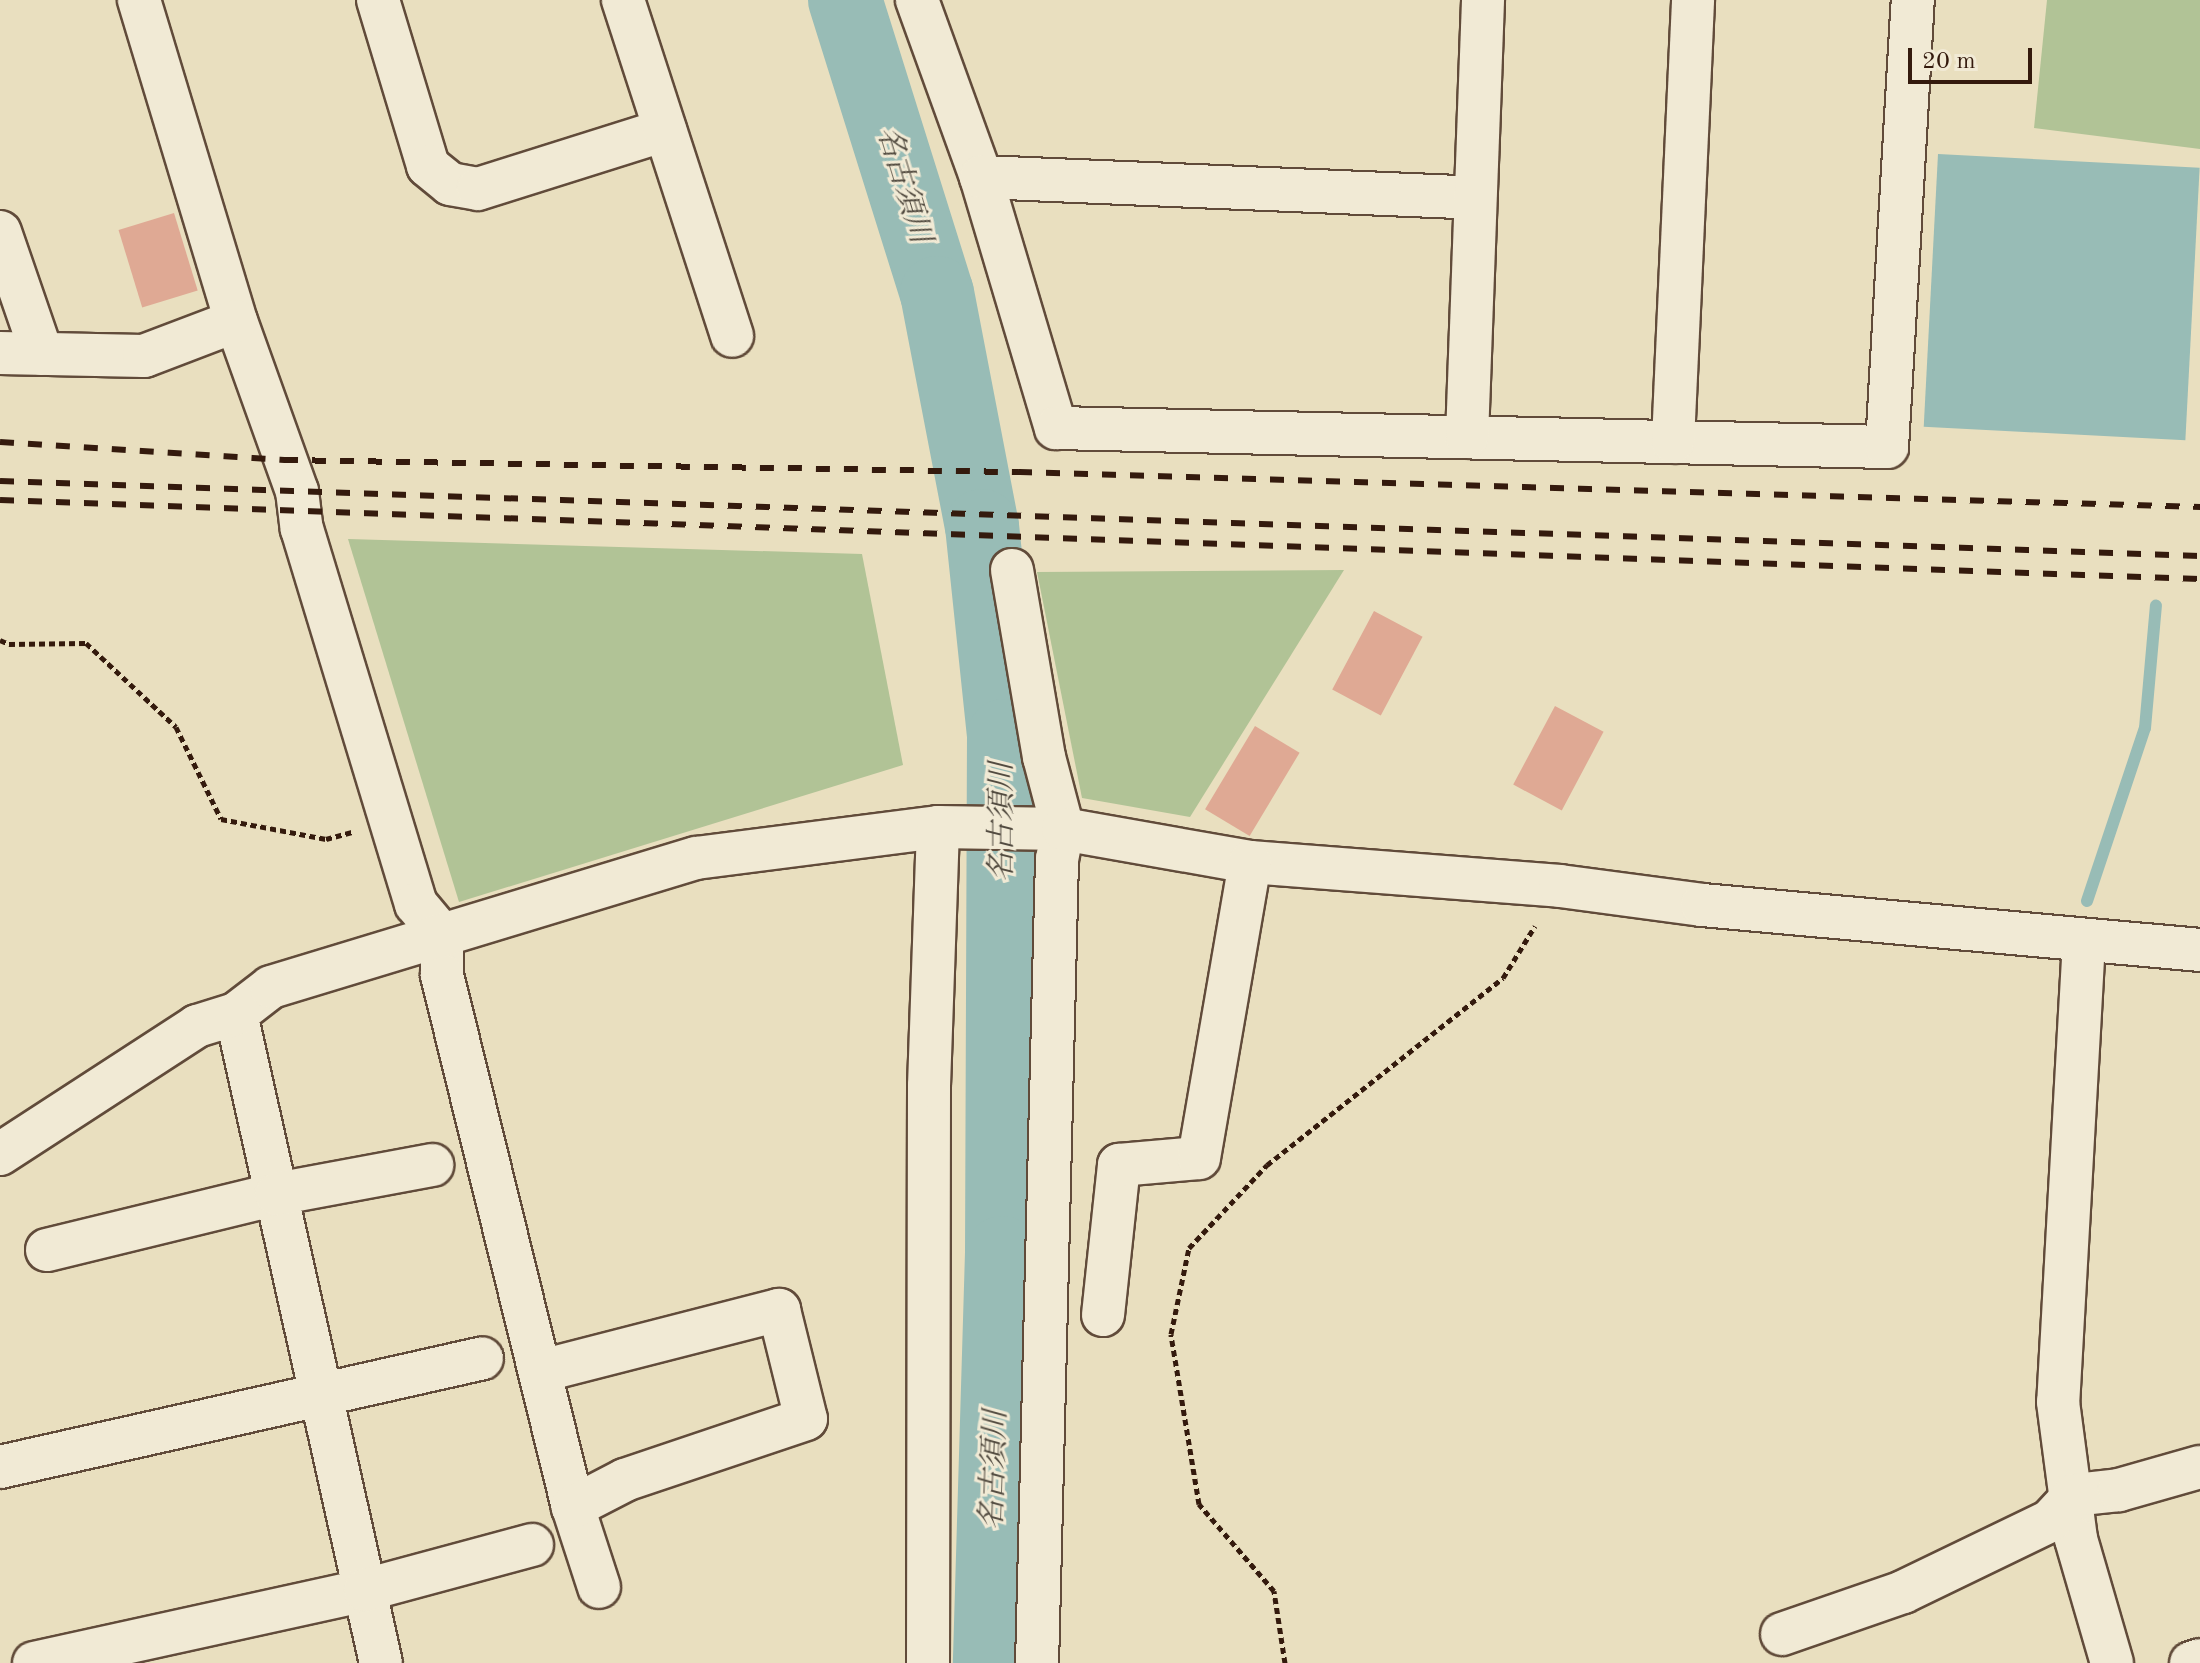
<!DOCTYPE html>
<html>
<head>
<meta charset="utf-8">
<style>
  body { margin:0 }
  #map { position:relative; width:2200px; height:1663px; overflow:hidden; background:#e9dfbf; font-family:"Old Standard TT","Noto Serif JP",serif }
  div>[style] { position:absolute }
  .green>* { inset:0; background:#b1c396 }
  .water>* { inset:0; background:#98bcb6; transform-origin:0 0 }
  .stream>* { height:12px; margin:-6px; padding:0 6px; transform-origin:6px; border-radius:6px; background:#98bcb6 }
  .river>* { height:74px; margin:-37px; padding:0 37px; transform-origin:37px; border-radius:37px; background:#98bcb6 }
  .building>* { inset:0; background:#dfa994; transform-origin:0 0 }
  .path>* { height:5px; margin-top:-2.5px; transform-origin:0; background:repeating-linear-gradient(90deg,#341a0d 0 6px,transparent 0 10px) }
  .roads { filter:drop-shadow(2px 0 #614b3a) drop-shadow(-2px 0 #614b3a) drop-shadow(0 2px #614b3a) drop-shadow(0 -2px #614b3a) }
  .minor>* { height:42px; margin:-21px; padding:0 21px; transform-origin:21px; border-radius:21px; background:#f1ead5 }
  .rail>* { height:6px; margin-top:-3px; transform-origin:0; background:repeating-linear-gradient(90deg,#341a0d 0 14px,transparent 0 28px) }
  span { translate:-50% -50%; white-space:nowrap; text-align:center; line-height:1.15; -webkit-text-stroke:6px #f1ead5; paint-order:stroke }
  .water-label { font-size:30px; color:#524b40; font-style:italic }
  .scale { position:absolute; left:1908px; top:48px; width:124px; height:36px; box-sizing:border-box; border:4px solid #341a0d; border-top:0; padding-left:10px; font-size:24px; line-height:28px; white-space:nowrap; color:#341a0d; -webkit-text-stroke:6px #f1ead5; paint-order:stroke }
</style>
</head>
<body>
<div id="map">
  <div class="green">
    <i style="clip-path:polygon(2047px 0,2200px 0,2200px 149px,2034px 128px)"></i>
    <i style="clip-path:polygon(348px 539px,862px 554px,903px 765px,459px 902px)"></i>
    <i style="clip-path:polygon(1344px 570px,1190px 817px,1082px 798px,1037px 572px)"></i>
  </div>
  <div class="water">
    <i style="left:1938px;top:154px;width:262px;height:273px;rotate:3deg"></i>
  </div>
  <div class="stream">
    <i style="left:2087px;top:901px;width:182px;rotate:-71.5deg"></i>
    <i style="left:2145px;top:728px;width:123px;rotate:-84.9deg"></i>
  </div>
  <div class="river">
    <i style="left:845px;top:0;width:307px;rotate:72.6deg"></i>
    <i style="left:937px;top:293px;width:237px;rotate:79.1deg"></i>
    <i style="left:982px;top:526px;width:211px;rotate:84deg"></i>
    <i style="left:1004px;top:736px;width:517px;rotate:90.22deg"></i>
    <i style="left:1002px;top:1253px;width:410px;rotate:91.7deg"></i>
  </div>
  <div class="building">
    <i style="left:174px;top:213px;width:81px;height:58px;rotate:73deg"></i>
    <i style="left:1374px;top:611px;width:55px;height:89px;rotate:28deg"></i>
    <i style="left:1555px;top:706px;width:55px;height:89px;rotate:28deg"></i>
    <i style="left:1255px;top:726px;width:52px;height:97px;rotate:31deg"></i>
  </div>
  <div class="path">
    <i style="left:0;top:640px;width:10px;rotate:24deg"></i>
    <i style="left:9px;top:644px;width:77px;rotate:-0.7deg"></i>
    <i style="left:86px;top:643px;width:123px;rotate:43deg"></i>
    <i style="left:176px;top:727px;width:102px;rotate:63.9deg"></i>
    <i style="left:221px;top:819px;width:107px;rotate:10.8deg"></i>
    <i style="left:326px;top:839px;width:27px;rotate:-15deg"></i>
    <i style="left:1285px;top:1663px;width:73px;rotate:-98.7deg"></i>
    <i style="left:1274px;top:1591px;width:115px;rotate:-130.8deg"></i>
    <i style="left:1199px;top:1504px;width:172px;rotate:-99.4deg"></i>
    <i style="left:1171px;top:1334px;width:88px;rotate:-78.2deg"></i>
    <i style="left:1189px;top:1248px;width:114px;rotate:-46.8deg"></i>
    <i style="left:1267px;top:1165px;width:301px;rotate:-38.4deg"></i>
    <i style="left:1503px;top:978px;width:61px;rotate:-58.4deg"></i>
  </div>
  <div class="roads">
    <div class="minor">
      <i style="left:139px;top:0;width:335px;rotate:73.2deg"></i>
      <i style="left:236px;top:321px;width:181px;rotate:70.3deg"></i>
      <i style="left:297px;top:491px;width:38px;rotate:83deg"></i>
      <i style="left:302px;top:529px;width:392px;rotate:73.1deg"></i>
      <i style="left:416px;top:904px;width:40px;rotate:50deg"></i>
      <i style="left:442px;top:935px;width:40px;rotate:90deg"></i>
      <i style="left:442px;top:975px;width:548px;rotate:76.17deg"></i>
      <i style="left:573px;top:1507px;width:84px;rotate:72deg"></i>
      <i style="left:378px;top:0;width:173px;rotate:73.2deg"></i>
      <i style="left:428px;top:166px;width:28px;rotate:39deg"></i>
      <i style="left:450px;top:184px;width:28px;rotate:10deg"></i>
      <i style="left:478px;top:189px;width:196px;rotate:-17.5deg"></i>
      <i style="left:623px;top:0;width:353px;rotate:72deg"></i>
      <i style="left:917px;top:0;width:188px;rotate:70.1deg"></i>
      <i style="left:981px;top:177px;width:262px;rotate:73.4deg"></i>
      <i style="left:1056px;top:428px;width:831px;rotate:1.31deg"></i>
      <i style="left:1887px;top:447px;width:448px;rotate:-86.7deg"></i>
      <i style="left:981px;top:177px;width:477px;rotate:2.4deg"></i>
      <i style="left:0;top:232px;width:129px;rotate:71deg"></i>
      <i style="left:0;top:353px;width:144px;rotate:1.2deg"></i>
      <i style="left:144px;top:356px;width:98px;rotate:-20.8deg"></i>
      <i style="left:1467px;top:437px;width:437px;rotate:-87.9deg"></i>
      <i style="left:1673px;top:442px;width:442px;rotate:-87.4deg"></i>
      <i style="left:1012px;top:570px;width:190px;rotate:80.3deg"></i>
      <i style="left:1044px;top:757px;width:74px;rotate:75.2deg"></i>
      <i style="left:1063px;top:829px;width:31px;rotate:101deg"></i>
      <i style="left:1057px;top:859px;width:804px;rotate:91.42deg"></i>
      <i style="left:2084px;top:941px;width:462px;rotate:93.2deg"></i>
      <i style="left:2058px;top:1402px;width:138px;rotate:82.5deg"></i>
      <i style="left:2076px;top:1539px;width:129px;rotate:73.8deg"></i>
      <i style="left:236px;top:1014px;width:665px;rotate:77.41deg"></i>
      <i style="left:0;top:1154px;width:235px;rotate:-33deg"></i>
      <i style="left:197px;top:1026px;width:41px;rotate:-17.1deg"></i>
      <i style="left:236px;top:1014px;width:44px;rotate:-37.6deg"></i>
      <i style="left:271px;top:987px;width:444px;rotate:-16.9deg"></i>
      <i style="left:696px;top:858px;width:244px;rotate:-7.3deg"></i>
      <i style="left:938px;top:827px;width:125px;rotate:0.9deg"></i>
      <i style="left:1063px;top:829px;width:190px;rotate:10deg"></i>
      <i style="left:1250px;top:862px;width:311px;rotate:4.4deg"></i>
      <i style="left:1560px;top:886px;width:143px;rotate:7.6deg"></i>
      <i style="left:1702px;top:905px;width:500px;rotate:5.16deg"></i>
      <i style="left:47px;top:1250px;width:236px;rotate:-13.7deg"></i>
      <i style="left:276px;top:1194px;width:159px;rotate:-10.5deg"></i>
      <i style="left:1103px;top:1315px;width:151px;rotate:-83.9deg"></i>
      <i style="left:1119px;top:1165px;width:80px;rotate:-5deg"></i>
      <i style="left:1199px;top:1158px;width:300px;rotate:-80.2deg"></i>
      <i style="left:541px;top:1371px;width:246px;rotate:-14.4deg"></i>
      <i style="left:779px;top:1310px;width:112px;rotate:76.1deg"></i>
      <i style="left:806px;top:1419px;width:191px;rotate:161.4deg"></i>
      <i style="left:625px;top:1480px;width:59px;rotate:152.6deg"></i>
      <i style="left:0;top:1467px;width:494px;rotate:-12.7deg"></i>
      <i style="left:1782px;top:1634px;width:128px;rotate:-19.1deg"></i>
      <i style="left:1903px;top:1592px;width:163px;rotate:-25.8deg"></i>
      <i style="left:2050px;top:1521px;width:35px;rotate:-47deg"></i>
      <i style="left:2074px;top:1495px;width:45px;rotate:-6.3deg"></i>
      <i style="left:2119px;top:1490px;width:84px;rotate:-15.9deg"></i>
      <i style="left:34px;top:1663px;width:339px;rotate:-12.4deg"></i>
      <i style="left:365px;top:1590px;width:173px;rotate:-15.1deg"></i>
      <i style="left:928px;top:1663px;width:577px;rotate:-89.9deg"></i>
      <i style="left:929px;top:1086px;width:259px;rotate:-88deg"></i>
      <i style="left:2191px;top:1663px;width:9px;rotate:-18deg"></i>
    </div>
  </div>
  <div class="rail">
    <i style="left:0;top:442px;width:285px;rotate:3.6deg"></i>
    <i style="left:284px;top:460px;width:734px;rotate:0.94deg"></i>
    <i style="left:1018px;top:472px;width:1183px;rotate:1.7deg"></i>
    <i style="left:0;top:481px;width:2201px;rotate:1.95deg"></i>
    <i style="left:0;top:500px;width:2201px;rotate:2.06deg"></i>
  </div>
  <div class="water-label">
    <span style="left:903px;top:185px;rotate:73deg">名古須川</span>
    <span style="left:1003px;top:822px;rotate:-90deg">名古須川</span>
    <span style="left:995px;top:1470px;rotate:-88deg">名古須川</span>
  </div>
  <div class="scale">20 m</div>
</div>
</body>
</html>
